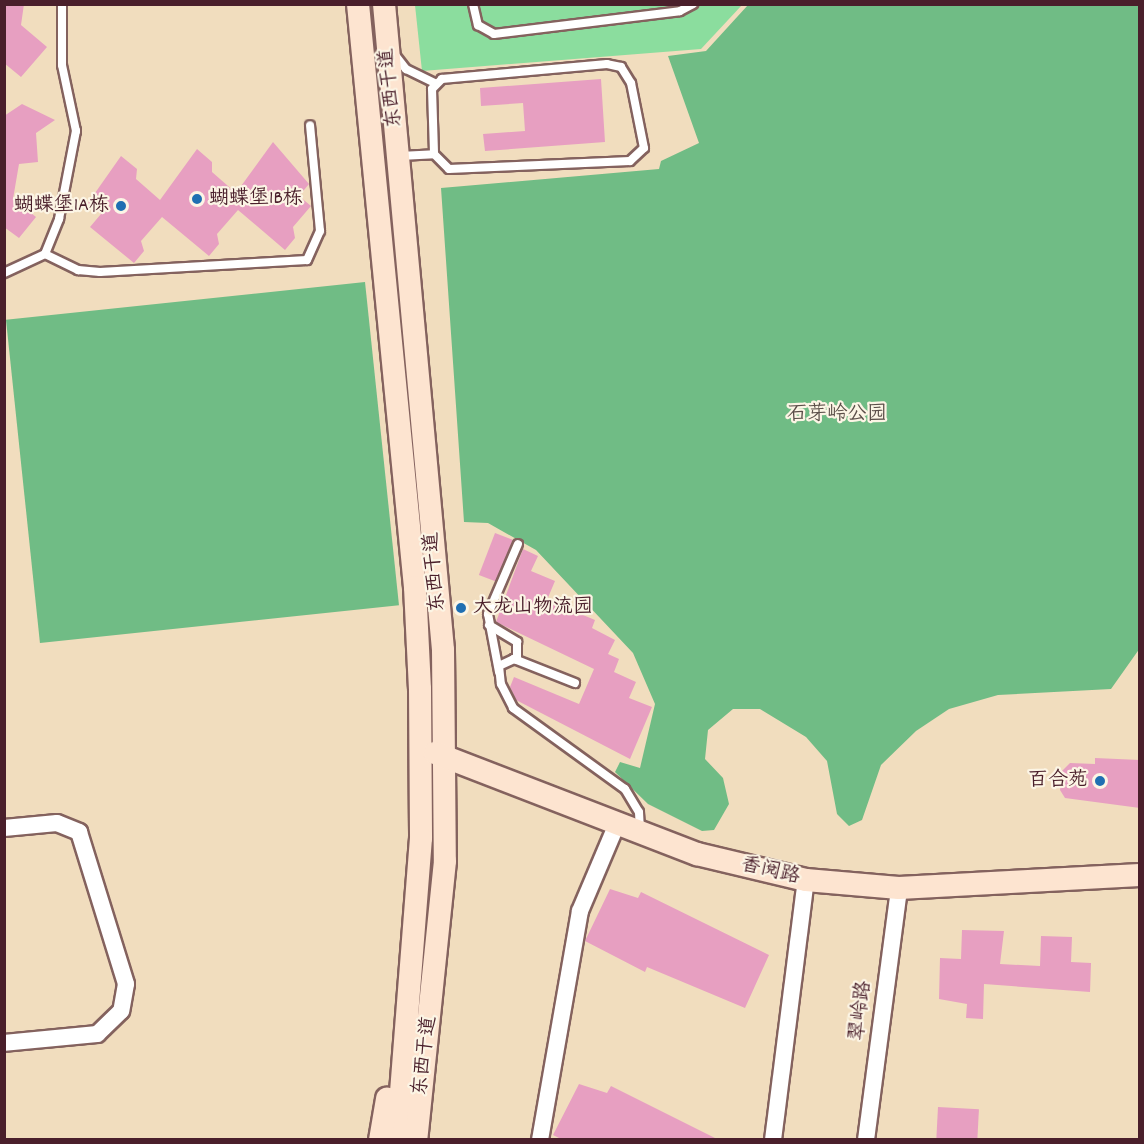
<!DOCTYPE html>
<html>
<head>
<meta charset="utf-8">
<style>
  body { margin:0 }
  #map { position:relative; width:1144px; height:1144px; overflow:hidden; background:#f1ddbe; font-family:Dekko,"LXGW WenKai TC",sans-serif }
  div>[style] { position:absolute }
  .green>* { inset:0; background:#8bdd9e }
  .forest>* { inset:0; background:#70bc85; transform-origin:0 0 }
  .building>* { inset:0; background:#e79fc1; transform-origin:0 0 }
  .roads { filter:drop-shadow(2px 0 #84625e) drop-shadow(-2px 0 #84625e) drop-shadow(0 2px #84625e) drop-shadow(0 -2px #84625e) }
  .lane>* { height:8px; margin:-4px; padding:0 4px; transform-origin:4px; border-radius:4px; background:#fff }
  .street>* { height:16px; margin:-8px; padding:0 8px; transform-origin:8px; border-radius:8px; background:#fff }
  .secondary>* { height:22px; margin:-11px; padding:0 11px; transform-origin:11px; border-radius:11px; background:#fde4d0 }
  .dots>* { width:16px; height:16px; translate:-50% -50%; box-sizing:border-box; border:3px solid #fcf5e5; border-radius:50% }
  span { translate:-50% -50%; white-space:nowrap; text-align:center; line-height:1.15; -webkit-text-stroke:4.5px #fcf5e5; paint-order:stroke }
  .street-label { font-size:20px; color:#4a1f2b }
  .poi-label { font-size:20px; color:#4a1f2b }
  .left { translate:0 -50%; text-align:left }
  .right { translate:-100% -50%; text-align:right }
  .park-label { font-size:20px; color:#5a4e48 }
  .frame { position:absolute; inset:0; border:6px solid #4a1f2b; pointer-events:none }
</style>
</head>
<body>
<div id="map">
  <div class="green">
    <i style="clip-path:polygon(415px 5px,742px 5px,701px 49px,422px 71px)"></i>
  </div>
  <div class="forest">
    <i style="clip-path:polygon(748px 5px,1139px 5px,1140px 648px,1111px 689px,998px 695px,949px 709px,916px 731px,881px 765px,862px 820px,849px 826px,837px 814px,827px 761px,806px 737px,760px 709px,733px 709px,708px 730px,705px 759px,723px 778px,729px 804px,714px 830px,702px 831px,648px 804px,615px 772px,620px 762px,640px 768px,655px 704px,633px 653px,536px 550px,488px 523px,464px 522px,441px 188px,659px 169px,661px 161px,699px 143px,668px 56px,706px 51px)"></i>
    <i style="left:365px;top:282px;width:325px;height:361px;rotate:84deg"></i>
  </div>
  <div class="building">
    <i style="clip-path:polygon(4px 4px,24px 4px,21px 25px,47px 47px,21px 77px,4px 63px)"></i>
    <i style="clip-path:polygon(601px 79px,605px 142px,485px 151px,483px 134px,525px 131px,523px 103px,481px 106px,480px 88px)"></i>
    <i style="clip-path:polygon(22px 104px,55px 120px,36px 133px,38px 162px,19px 164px,13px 199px,36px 217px,19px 238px,4px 227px,4px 116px)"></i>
    <i style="clip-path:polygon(273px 142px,309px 184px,299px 196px,311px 206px,293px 227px,295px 238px,285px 250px,238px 210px,217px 234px,219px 244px,209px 256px,162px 217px,141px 241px,144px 251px,134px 263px,90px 227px,101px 214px,88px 203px,121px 156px,137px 169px,136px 179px,160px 200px,197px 149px,212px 162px,212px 172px,236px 193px)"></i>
    <i style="left:495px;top:533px;width:19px;height:45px;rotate:21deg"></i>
    <i style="clip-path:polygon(523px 549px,538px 556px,531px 571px,555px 581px,547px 600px,595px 620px,592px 628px,615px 640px,608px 654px,619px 659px,614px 672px,636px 682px,629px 698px,652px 707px,630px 759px,516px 700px,510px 687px,514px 677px,579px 704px,594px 669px,496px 622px)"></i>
    <i style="clip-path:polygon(1095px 758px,1140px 760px,1140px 808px,1065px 798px,1060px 790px,1062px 771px,1070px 763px,1095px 764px)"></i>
    <i style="clip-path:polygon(610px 889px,638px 898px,641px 892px,769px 955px,745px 1008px,647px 967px,645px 972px,585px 941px)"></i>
    <i style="clip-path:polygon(962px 930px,1004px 931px,1000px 964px,1040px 966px,1041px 936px,1072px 937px,1071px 962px,1091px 963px,1090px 992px,984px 984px,983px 1019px,966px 1018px,967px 1004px,939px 999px,940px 958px,961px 959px)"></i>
    <i style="clip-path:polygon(579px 1084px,607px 1093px,611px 1086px,719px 1140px,563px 1140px,553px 1135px)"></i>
    <i style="left:938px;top:1107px;width:41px;height:33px;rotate:3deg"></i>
  </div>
  <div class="roads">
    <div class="lane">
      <i style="left:473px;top:4px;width:22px;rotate:77deg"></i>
      <i style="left:478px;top:25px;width:18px;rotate:29deg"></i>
      <i style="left:494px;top:34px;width:187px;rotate:-7deg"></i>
      <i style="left:680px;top:11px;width:15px;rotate:-28deg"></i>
      <i style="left:395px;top:55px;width:18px;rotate:52deg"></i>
      <i style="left:406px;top:69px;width:32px;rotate:26deg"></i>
      <i style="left:400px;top:156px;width:34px;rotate:-3deg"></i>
      <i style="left:434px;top:154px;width:21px;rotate:45deg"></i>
      <i style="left:449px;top:169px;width:181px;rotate:-2.5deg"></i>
      <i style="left:630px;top:161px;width:19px;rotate:-43deg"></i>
      <i style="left:644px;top:148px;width:66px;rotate:-101.3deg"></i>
      <i style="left:631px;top:83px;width:19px;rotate:-122deg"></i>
      <i style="left:621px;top:67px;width:14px;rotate:-168deg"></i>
      <i style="left:607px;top:64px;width:166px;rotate:174.8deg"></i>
      <i style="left:442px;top:79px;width:14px;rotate:135deg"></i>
      <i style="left:432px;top:89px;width:65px;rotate:88.2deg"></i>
      <i style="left:45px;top:254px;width:37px;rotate:26deg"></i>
      <i style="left:78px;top:270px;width:22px;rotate:5deg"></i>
      <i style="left:100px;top:272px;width:207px;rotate:-3.3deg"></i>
      <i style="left:307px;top:260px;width:32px;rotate:-66deg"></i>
      <i style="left:320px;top:231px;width:106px;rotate:-95.4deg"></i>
      <i style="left:4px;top:273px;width:45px;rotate:-24.9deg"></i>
      <i style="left:45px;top:254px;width:38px;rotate:-68deg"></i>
      <i style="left:59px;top:219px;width:90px;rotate:-79.1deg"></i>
      <i style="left:76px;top:131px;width:67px;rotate:-102deg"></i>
      <i style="left:62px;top:65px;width:61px;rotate:-90deg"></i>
      <i style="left:489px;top:625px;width:33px;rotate:31deg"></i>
      <i style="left:517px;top:642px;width:18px;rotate:90deg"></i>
      <i style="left:499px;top:672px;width:59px;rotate:-100.7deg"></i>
      <i style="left:488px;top:614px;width:76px;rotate:-66.8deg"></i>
      <i style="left:575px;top:683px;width:66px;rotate:-158.5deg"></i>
      <i style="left:514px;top:659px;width:17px;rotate:155deg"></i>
      <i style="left:499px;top:666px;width:18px;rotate:84deg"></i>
      <i style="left:501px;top:684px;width:27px;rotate:63deg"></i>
      <i style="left:513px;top:708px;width:138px;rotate:35.9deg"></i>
      <i style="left:625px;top:789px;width:27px;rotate:59deg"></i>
      <i style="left:639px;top:812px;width:18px;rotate:87deg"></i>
    </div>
    <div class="street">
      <i style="left:4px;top:828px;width:53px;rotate:-5.4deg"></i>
      <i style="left:57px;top:823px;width:24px;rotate:22deg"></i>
      <i style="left:79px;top:832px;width:159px;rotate:72.8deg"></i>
      <i style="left:126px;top:984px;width:27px;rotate:100deg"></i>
      <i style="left:121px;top:1011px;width:33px;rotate:136deg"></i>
      <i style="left:97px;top:1034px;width:93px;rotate:174.5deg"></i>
      <i style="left:540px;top:1140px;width:232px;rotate:-80.1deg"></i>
      <i style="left:580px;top:911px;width:92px;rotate:-67deg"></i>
      <i style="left:773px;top:1140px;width:262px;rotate:-82.8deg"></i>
      <i style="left:866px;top:1140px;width:254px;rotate:-82.5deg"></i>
    </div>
    <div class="secondary">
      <i style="left:358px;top:4px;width:586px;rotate:84.42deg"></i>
      <i style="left:415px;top:587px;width:102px;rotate:87.2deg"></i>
      <i style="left:420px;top:689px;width:149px;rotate:89.6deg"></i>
      <i style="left:421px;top:838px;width:303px;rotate:94.5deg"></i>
      <i style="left:384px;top:4px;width:649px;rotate:84.78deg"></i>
      <i style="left:443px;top:650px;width:211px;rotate:89.5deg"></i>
      <i style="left:445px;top:861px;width:281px;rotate:95.9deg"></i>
      <i style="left:435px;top:753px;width:281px;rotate:21.1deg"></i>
      <i style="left:697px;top:854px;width:112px;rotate:13.4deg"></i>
      <i style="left:806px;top:880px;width:93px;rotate:4.9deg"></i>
      <i style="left:899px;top:888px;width:241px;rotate:-3.1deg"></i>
      <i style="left:380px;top:1140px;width:42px;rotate:-80.3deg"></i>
    </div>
  </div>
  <div class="dots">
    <i style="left:197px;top:199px;background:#1f6fb2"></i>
    <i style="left:121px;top:206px;background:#1f6fb2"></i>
    <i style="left:461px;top:608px;background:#1f6fb2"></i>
    <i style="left:1100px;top:781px;background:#1f6fb2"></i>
  </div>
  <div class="street-label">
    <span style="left:392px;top:88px;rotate:-96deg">东西干道</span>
    <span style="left:436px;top:572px;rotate:-95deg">东西干道</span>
    <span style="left:770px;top:872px;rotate:13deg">香阅路</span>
    <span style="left:862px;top:1011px;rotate:-83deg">翠岭路</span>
    <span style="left:426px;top:1056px;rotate:-83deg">东西干道</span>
  </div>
  <div class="poi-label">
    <span class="left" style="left:209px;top:199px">蝴蝶堡1B栋</span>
    <span class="right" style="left:109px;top:206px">蝴蝶堡1A栋</span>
    <span class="left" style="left:473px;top:608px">大龙山物流园</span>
    <span class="right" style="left:1088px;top:781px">百合苑</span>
  </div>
  <div class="park-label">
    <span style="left:837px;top:415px">石芽岭公园</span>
  </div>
  <div class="frame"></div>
</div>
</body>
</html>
